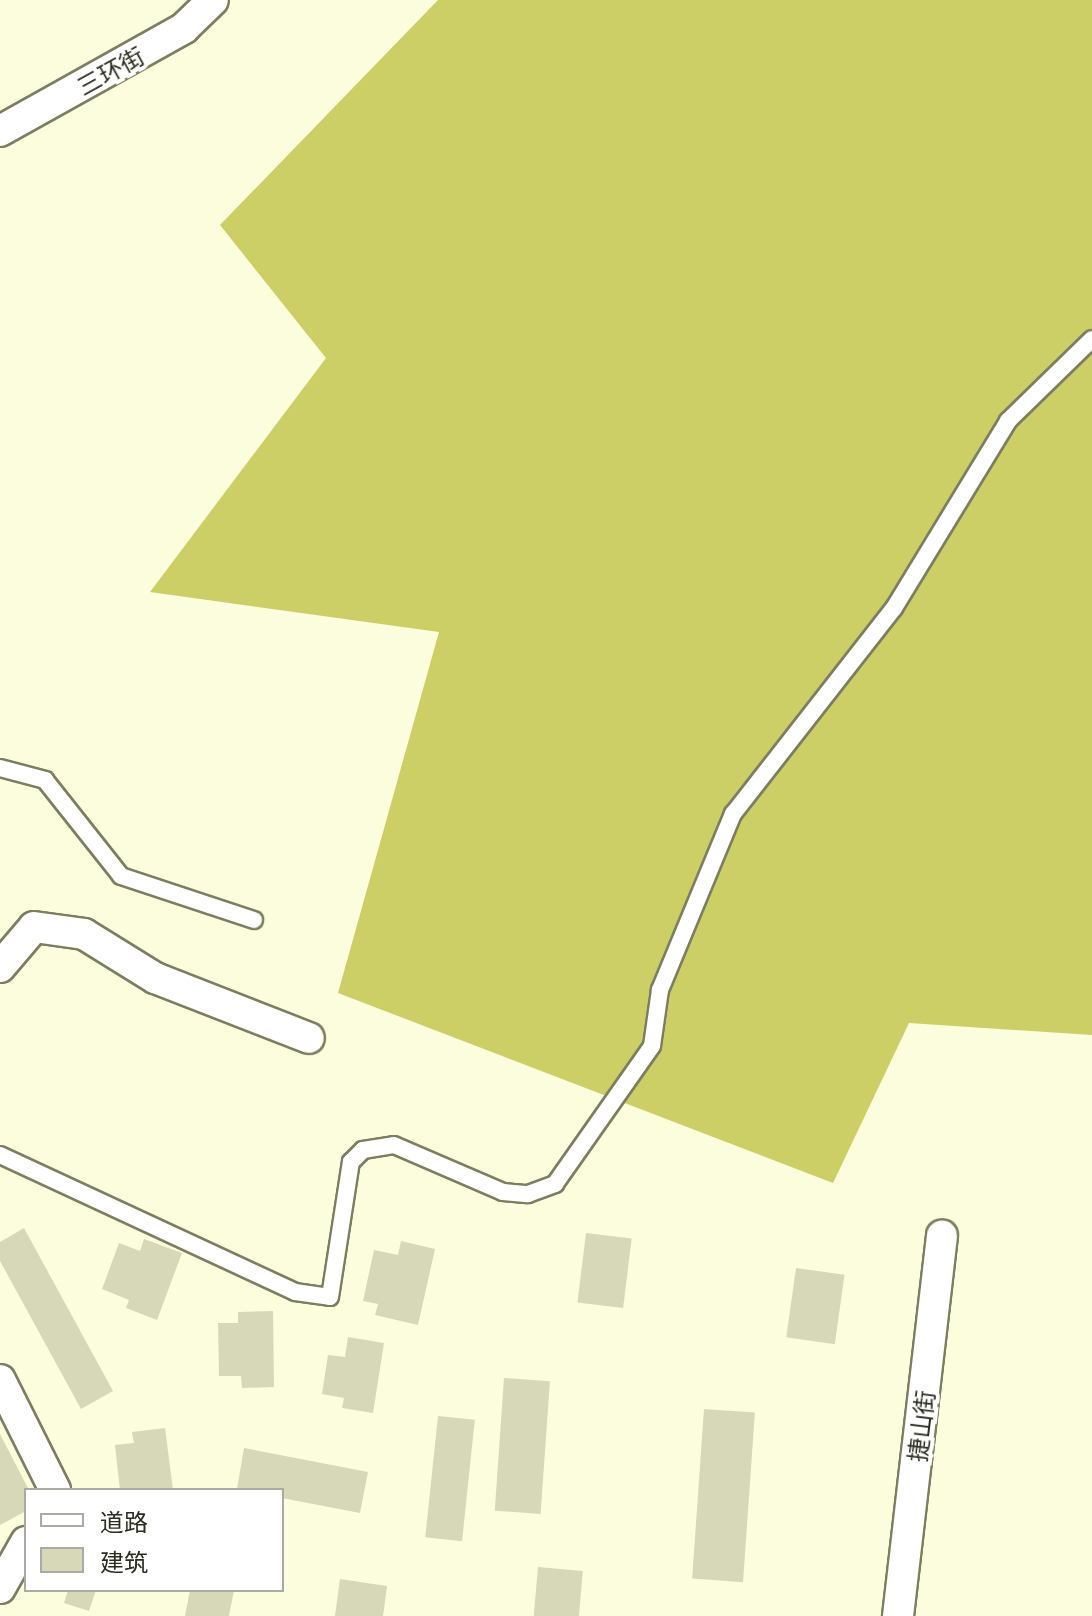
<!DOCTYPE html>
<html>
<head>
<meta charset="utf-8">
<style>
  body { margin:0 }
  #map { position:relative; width:1092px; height:1616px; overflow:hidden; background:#fbfddc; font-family:Literata,"Noto Sans SC",serif }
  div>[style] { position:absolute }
  .forest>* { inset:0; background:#cccf65 }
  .building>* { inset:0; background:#d6d8b7; transform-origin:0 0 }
  .roads { filter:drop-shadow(2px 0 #7c7e60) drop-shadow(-2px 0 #7c7e60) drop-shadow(0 2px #7c7e60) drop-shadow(0 -2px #7c7e60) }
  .lane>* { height:16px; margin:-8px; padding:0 8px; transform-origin:8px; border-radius:8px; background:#fff }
  .street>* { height:30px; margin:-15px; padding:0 15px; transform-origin:15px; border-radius:15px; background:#fff }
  span { translate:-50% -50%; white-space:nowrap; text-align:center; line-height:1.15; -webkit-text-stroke:8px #fff; paint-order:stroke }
  .street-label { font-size:24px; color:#2c2d20 }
  .legend { position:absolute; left:24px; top:1488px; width:260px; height:104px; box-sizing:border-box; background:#fff; border:2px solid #ababa6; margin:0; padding:10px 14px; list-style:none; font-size:24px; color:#2c2d20 }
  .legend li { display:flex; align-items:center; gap:16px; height:40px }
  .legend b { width:40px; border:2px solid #ababa6 }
</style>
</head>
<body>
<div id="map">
  <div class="forest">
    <i style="clip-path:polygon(438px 0,1092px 0,1092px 1035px,909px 1023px,833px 1183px,338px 993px,439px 632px,150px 592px,326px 358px,220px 225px)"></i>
  </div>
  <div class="building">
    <i style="clip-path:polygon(24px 1228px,113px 1391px,81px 1409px,0 1261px,0 1242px)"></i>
    <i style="left:586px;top:1233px;width:46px;height:70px;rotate:7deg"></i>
    <i style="clip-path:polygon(144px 1239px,182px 1253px,157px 1320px,126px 1308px,129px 1300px,102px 1289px,119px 1243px,140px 1251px)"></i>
    <i style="clip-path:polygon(401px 1241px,435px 1249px,418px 1325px,375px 1315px,378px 1304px,363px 1301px,374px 1250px,398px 1255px)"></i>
    <i style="left:796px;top:1268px;width:49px;height:70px;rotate:8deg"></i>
    <i style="clip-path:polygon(273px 1311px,274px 1387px,242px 1388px,241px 1376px,219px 1376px,218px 1323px,238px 1323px,238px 1312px)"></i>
    <i style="clip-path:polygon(348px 1337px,384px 1343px,373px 1413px,342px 1408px,344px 1398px,322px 1394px,328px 1355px,345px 1357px)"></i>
    <i style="left:504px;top:1378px;width:46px;height:133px;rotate:4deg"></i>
    <i style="left:704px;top:1409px;width:51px;height:170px;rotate:4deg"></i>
    <i style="left:438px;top:1416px;width:37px;height:122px;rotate:6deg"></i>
    <i style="clip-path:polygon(165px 1428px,173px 1490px,120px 1490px,115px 1445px,134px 1443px,132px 1432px)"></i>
    <i style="clip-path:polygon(0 1434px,29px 1490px,26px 1511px,0 1525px)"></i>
    <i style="clip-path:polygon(244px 1448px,368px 1472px,360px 1513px,282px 1498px,282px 1490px,237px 1489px)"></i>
    <i style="left:538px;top:1567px;width:45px;height:49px;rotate:5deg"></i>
    <i style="clip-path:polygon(340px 1579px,387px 1586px,383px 1616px,335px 1616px)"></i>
    <i style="clip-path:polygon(68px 1590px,96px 1590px,89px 1611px,64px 1603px)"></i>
    <i style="clip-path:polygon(190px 1590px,234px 1590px,229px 1616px,185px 1616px)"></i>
  </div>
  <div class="roads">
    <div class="lane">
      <i style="left:0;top:768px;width:47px;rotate:14.9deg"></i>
      <i style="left:45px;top:780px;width:122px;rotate:51.6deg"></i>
      <i style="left:121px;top:876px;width:140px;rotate:18.3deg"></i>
      <i style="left:0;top:1155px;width:325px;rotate:24.9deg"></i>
      <i style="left:295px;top:1292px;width:35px;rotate:8deg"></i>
      <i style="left:330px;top:1297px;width:137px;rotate:-81.2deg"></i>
      <i style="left:351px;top:1162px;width:17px;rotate:-45deg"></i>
      <i style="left:363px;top:1150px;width:31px;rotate:-9deg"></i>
      <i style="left:394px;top:1145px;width:119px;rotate:23.3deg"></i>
      <i style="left:503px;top:1192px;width:25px;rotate:5deg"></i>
      <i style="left:528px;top:1194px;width:29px;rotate:-20deg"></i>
      <i style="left:555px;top:1184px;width:169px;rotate:-54.9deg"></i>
      <i style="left:652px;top:1046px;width:57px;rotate:-81.9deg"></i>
      <i style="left:660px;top:990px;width:191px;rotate:-67.5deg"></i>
      <i style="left:733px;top:814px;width:261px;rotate:-52deg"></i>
      <i style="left:894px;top:608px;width:219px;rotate:-58.6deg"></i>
      <i style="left:1008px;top:421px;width:117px;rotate:-44.3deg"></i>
    </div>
    <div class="street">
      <i style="left:0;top:131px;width:211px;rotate:-29.2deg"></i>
      <i style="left:184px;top:28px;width:40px;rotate:-44deg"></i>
      <i style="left:0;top:967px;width:52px;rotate:-49.6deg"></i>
      <i style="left:34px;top:927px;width:50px;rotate:8deg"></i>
      <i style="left:84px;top:934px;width:84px;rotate:31.8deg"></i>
      <i style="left:155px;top:978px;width:165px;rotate:21.3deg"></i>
      <i style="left:0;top:1380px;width:123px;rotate:63.4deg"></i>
      <i style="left:0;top:1588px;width:53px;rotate:-60.5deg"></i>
      <i style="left:898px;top:1616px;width:383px;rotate:-83.4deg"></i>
    </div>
  </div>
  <div class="street-label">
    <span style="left:110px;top:70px;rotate:-29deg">三环街</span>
    <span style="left:920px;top:1426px;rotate:-83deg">捷山街</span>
  </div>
  <ul class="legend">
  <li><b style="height:10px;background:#fff"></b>道路</li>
  <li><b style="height:22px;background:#d6d8b7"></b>建筑</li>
  </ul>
</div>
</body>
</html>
